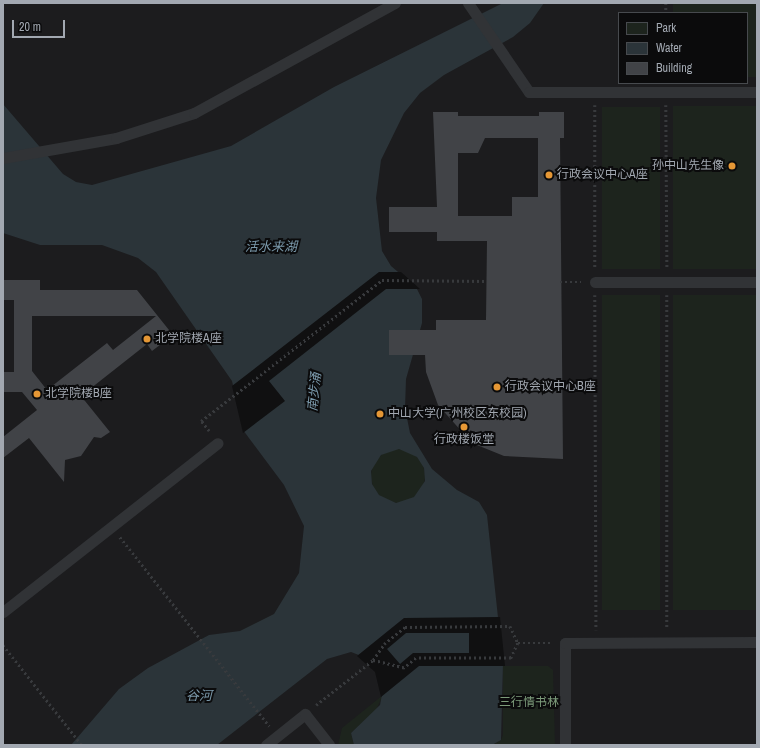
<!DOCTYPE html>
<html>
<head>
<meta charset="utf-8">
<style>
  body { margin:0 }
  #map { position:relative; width:760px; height:748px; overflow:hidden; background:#101011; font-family:"Archivo Narrow","Noto Sans SC",sans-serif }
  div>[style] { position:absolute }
  .built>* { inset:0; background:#1c1c1e }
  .green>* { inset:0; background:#1d241d; transform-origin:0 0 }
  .round { border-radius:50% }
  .water>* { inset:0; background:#2b3439 }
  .pier>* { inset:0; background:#101011 }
  .building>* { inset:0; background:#414347 }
  .path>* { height:2.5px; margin-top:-1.25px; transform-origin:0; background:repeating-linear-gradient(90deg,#383a3d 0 2px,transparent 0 5px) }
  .lane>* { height:11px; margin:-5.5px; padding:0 5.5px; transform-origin:5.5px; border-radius:5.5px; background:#313336 }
  .dots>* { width:11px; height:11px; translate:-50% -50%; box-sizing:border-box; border:2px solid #0b0b0c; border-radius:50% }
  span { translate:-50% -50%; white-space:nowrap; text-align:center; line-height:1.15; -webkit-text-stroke:4px #0b0b0c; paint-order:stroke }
  .poi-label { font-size:12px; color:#a2a8b1 }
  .right { translate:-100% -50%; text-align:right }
  .left { translate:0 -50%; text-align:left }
  .park-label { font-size:12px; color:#7c9b7a }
  .water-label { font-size:13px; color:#7b99ab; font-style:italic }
  .frame { position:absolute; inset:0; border:4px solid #a2a8b1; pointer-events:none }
  .legend { position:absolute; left:618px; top:12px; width:130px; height:72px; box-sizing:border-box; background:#0b0b0c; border:1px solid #474a4e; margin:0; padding:5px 7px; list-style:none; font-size:12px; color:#a2a8b1 }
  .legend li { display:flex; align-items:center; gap:8px; height:20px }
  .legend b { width:20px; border:1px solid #474a4e }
  .scale { position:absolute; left:12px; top:20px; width:53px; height:18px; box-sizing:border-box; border:2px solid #a2a8b1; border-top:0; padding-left:5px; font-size:12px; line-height:14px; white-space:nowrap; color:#a2a8b1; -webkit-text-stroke:3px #0b0b0c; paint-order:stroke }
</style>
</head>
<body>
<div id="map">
  <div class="built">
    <i style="clip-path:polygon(evenodd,3px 3px,757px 3px,757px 745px,3px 745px,3px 3px,619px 13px,747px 13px,747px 83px,619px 83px,619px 13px)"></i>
  </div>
  <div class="green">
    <i style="clip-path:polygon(673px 3px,757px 3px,757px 77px,747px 77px,747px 13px,673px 13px)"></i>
    <i style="left:673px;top:106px;width:84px;height:163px"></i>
    <i style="left:602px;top:107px;width:58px;height:162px"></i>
    <i style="left:602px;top:295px;width:58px;height:315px"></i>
    <i style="left:757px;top:295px;width:315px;height:84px;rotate:90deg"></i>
    <i class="round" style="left:371px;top:449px;width:54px;height:54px"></i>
    <i style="clip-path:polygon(503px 666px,548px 666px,553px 670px,555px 745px,492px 745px,501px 740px,503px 735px)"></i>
    <i style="clip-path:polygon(383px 695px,376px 710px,351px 733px,354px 745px,338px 745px,342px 728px)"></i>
  </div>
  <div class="water">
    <i style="clip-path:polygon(evenodd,503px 3px,544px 3px,530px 23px,513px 37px,444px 75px,420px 93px,404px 113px,381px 160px,376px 198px,382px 251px,391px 266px,416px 287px,422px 299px,422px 323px,406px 379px,405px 408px,410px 433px,432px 469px,457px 490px,479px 502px,487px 515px,503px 664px,501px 740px,492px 745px,354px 745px,351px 733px,380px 705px,383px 689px,381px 678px,364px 657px,351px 652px,327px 659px,217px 745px,71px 745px,119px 689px,148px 668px,209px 635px,240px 631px,274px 614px,299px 573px,304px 526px,284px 485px,243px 430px,232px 381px,156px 272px,138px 258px,102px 245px,40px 245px,3px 233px,3px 104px,63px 174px,76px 182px,92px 185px,231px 146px,334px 87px,503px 3px,399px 449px,417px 457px,424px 468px,425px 481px,414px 497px,396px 503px,379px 495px,372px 484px,371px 471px,381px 455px,399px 449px)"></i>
  </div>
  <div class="pier">
    <i style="clip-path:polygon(379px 272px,401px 272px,420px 289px,386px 289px,269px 381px,285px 401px,243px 433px,232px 386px)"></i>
    <i style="clip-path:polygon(evenodd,500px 617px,505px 666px,419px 666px,381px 697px,375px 672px,357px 656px,404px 618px,500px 617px,406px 633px,469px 633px,469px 653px,413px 653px,400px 664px,387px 649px,406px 633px)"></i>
  </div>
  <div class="building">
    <i style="clip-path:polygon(evenodd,433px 112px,458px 112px,458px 116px,539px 116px,539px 112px,564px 112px,564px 138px,560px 138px,563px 459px,504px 456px,472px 443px,438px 405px,426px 372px,425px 355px,389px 355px,389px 330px,436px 330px,436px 320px,486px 320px,487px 241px,437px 241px,437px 232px,389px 232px,389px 207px,437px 207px,433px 112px,485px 138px,538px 138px,538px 197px,512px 197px,512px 216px,458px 216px,458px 153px,478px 153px,485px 138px)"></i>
    <i style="clip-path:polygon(evenodd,3px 280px,40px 280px,40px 290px,137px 290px,173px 335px,152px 351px,147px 344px,81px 396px,110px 432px,101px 438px,94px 437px,81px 456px,65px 460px,64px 482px,29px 438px,3px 458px,3px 437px,37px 410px,22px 392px,3px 392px,3px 372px,14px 372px,14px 300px,3px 300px,3px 280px,32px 316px,156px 316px,113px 350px,107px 343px,47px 390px,32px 371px,32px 316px)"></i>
  </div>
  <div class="path">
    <i style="left:666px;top:3px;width:10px;rotate:90deg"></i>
    <i style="left:595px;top:105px;width:163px;rotate:90deg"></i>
    <i style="left:666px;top:105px;width:163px;rotate:89.6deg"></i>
    <i style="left:560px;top:282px;width:21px"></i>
    <i style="left:595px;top:295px;width:335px;rotate:89.8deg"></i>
    <i style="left:667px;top:295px;width:333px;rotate:90deg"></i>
    <i style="left:209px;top:431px;width:13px;rotate:-129deg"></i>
    <i style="left:201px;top:421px;width:229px;rotate:-37.9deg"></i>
    <i style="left:382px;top:280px;width:105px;rotate:0.5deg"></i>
    <i style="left:120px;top:537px;width:241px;rotate:51.7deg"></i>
    <i style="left:510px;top:626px;width:19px;rotate:65deg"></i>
    <i style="left:518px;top:643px;width:17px;rotate:115deg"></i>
    <i style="left:511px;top:658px;width:95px;rotate:180deg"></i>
    <i style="left:416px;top:658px;width:16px;rotate:140deg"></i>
    <i style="left:404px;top:668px;width:32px;rotate:-166deg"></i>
    <i style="left:373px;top:660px;width:19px;rotate:-55deg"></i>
    <i style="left:384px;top:644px;width:27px;rotate:-39deg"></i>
    <i style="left:405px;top:627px;width:105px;rotate:-0.5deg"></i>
    <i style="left:518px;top:643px;width:33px"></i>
    <i style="left:3px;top:645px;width:127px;rotate:51.7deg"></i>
    <i style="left:316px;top:705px;width:73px;rotate:-38.3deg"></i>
  </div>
  <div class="lane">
    <i style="left:468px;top:3px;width:108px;rotate:55.6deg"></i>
    <i style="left:529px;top:92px;width:228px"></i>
    <i style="left:3px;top:158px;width:115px;rotate:-10deg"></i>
    <i style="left:116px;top:138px;width:82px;rotate:-17.8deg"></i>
    <i style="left:194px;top:113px;width:229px;rotate:-28.7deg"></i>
    <i style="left:595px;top:282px;width:162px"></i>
    <i style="left:3px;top:612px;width:273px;rotate:-38.2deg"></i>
    <i style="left:266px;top:745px;width:50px;rotate:-38.5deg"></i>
    <i style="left:305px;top:714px;width:39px;rotate:52deg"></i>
    <i style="left:565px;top:745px;width:102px;rotate:-90deg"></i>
    <i style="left:565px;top:643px;width:192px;rotate:-0.3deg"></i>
  </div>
  <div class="dots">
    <i style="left:732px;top:166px;background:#e59735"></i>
    <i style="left:549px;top:175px;background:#e59735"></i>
    <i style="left:147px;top:339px;background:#e59735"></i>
    <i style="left:497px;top:387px;background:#e59735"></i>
    <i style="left:37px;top:394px;background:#e59735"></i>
    <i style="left:380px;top:414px;background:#e59735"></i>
    <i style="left:464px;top:427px;background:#e59735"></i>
  </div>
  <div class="poi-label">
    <span class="right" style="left:724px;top:166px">孙中山先生像</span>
    <span class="left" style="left:557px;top:175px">行政会议中心A座</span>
    <span class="left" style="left:155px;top:339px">北学院楼A座</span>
    <span class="left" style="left:505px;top:387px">行政会议中心B座</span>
    <span class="left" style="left:45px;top:394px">北学院楼B座</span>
    <span class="left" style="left:388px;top:414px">中山大学(广州校区东校园)</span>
    <span style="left:464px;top:440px">行政楼饭堂</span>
  </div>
  <div class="park-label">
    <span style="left:529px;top:703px">三行情书林</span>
  </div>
  <div class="water-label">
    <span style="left:271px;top:247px">活水来湖</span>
    <span style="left:315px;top:392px;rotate:-84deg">南步涌</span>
    <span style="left:199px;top:696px">谷河</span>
  </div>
  <div class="frame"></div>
  <ul class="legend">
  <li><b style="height:11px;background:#1d241d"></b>Park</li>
  <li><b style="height:11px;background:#2b3439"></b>Water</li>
  <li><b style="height:11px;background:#414347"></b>Building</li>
  </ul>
  <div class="scale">20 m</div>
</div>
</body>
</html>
